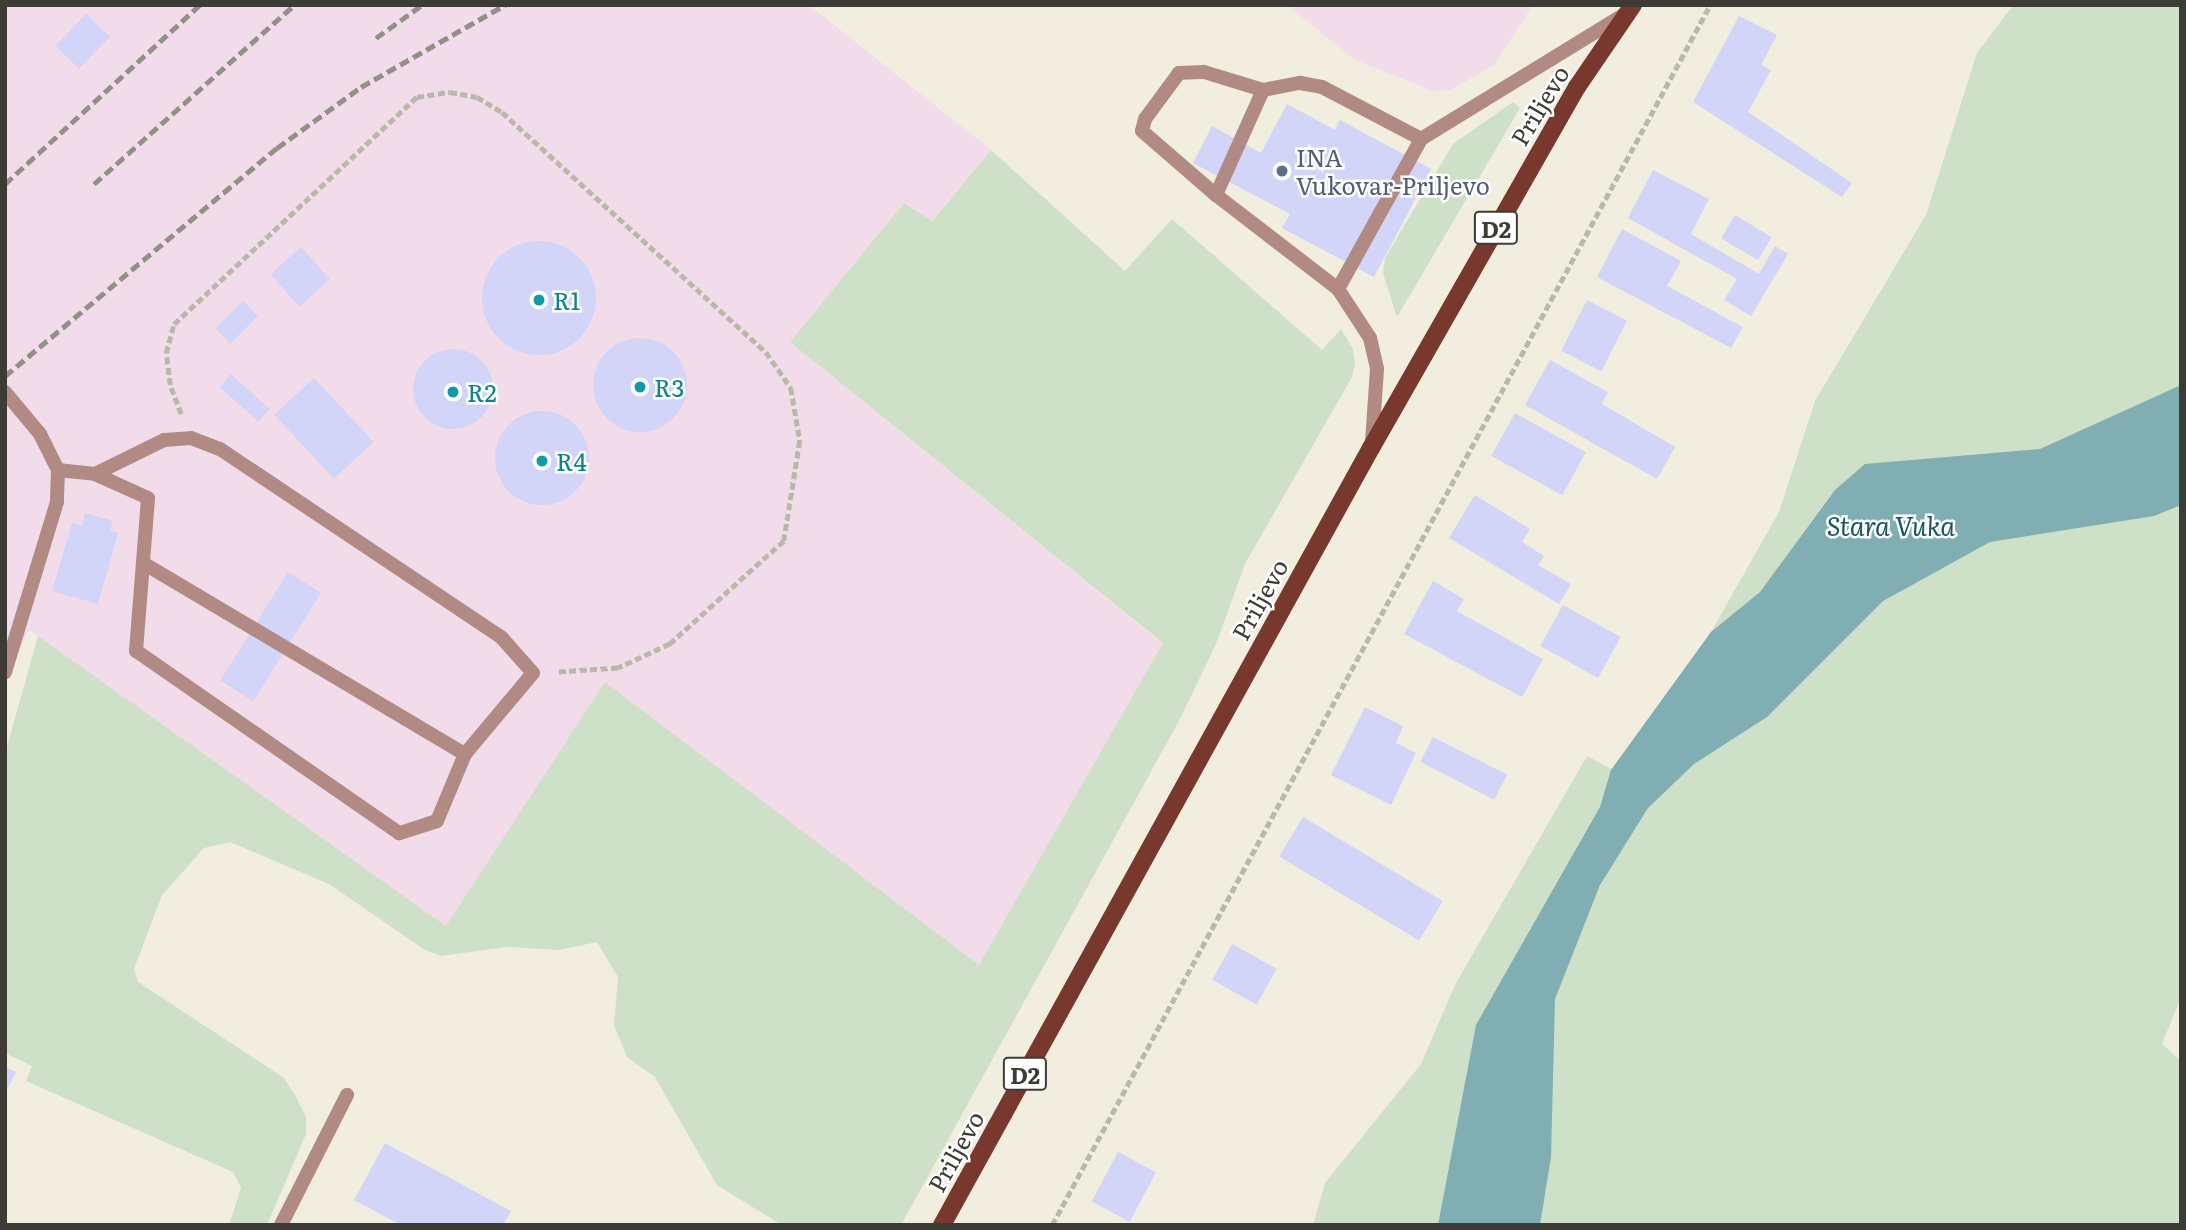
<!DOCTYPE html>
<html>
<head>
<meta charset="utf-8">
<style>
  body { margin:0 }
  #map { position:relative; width:2186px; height:1230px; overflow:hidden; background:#f1eddf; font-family:Literata,serif }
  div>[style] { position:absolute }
  .industrial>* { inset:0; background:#f2dcea }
  .green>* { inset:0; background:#cee0c7 }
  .water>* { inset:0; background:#80aeb3 }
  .building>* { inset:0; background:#d2d4f8; transform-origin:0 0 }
  .round { border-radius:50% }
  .path>* { height:4.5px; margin-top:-2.25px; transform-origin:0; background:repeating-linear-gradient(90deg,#bab7ab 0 7px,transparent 0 10.5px) }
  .service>* { height:14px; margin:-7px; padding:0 7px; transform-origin:7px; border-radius:7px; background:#b18a83 }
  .primary>* { height:18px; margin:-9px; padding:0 9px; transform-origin:9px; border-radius:9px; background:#79382e }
  .rail>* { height:5px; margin-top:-2.5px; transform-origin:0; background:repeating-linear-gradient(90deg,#939187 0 10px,transparent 0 15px) }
  .dots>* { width:19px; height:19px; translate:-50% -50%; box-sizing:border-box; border:4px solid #fff; border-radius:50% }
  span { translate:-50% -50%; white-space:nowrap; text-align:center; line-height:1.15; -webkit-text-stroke:5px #fff; paint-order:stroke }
  .shield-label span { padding:2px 5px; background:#fff; border:2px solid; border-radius:5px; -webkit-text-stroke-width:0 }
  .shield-label { font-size:23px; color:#3c3b35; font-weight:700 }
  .street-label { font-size:24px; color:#3c3b35 }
  .service-label { font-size:24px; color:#4e5e75 }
  .left { translate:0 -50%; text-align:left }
  .culture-label { font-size:24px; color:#0d838f }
  .water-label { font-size:26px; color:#18585e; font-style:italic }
  .frame { position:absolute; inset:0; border:7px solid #3c3b35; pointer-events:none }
</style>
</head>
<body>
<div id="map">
  <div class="industrial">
    <i style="clip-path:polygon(5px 5px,809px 5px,991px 150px,931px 221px,904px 203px,790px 342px,1163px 644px,979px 966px,606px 683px,446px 926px,29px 630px,5px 680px)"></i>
    <i style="clip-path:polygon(1287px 5px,1533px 5px,1494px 65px,1451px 90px,1433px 91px,1355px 60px)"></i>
  </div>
  <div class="green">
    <i style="clip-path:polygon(2013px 5px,2181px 5px,2181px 997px,2162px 1044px,2181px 1061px,2181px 1225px,1313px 1225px,1325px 1183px,1421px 1064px,1455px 985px,1587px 756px,1612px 769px,1711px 632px,1779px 512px,1815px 401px,1926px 215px,1977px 53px)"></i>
    <i style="clip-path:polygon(1513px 102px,1520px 108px,1397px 317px,1383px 273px,1385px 258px,1453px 144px)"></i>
    <i style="clip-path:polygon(991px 150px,1125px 271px,1172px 219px,1322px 350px,1341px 329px,1353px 349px,1355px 363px,1352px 377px,1246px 562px,1215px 646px,1180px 719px,901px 1225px,782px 1225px,717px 1185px,655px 1077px,627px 1057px,614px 1025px,618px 977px,597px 942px,559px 950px,507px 947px,441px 956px,425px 950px,329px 884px,230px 842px,204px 848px,162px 895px,134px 969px,138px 982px,284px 1078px,296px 1097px,306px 1117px,306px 1134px,267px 1225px,229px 1225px,241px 1188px,233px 1172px,26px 1081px,32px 1066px,5px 1053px,5px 754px,38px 636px,446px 926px,605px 682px,979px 965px,1163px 643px,790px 342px,904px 203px,932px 221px)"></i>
  </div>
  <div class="water">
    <i style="clip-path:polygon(2181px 385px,2181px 505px,2154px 516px,1990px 542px,1883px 601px,1767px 717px,1694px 764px,1648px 808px,1600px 885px,1555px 999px,1551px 1157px,1540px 1225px,1438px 1225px,1476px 1025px,1600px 807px,1611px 770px,1711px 632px,1760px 592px,1835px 490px,1865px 464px,2040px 449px)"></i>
  </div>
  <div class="building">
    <i style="left:86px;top:14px;width:33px;height:44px;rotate:44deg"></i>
    <i style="clip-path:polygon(1739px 16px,1777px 35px,1761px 65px,1771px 70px,1748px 112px,1852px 183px,1842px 197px,1693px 102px)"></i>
    <i style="clip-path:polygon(1287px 104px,1335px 130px,1340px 120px,1431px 169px,1374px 277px,1282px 228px,1290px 214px,1193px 163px,1212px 126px,1261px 153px)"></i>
    <i style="clip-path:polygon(1653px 170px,1709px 199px,1691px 234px,1759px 274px,1775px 246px,1788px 254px,1751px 316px,1724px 300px,1737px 279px,1628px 218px)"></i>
    <i style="left:1735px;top:215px;width:43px;height:27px;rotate:31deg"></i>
    <i style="clip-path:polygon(1622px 229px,1681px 261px,1667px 286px,1743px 327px,1731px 348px,1597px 277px)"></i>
    <i class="round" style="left:482px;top:241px;width:114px;height:114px"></i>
    <i style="left:301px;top:247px;width:43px;height:41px;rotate:48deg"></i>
    <i style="left:1587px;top:300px;width:45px;height:57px;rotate:27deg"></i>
    <i style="left:243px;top:301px;width:21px;height:39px;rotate:45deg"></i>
    <i class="round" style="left:593px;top:338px;width:94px;height:94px"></i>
    <i class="round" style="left:413px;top:349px;width:80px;height:80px"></i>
    <i style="clip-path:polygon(1550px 360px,1608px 392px,1602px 404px,1675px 447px,1657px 479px,1525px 405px)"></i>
    <i style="left:231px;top:374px;width:52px;height:17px;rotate:42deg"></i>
    <i style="left:314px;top:378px;width:87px;height:54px;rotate:47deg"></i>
    <i class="round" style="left:495px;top:411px;width:94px;height:94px"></i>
    <i style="left:1515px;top:413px;width:81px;height:49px;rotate:29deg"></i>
    <i style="clip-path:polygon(1475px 495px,1530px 529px,1522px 542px,1544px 556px,1538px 565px,1571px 584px,1559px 604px,1449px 538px)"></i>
    <i style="clip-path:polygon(85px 513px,113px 521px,110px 531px,118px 533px,98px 604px,52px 591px,72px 523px,82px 526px)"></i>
    <i style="left:288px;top:572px;width:39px;height:128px;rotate:32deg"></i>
    <i style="clip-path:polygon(1433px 581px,1464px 599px,1457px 611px,1543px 659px,1522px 697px,1404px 634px)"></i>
    <i style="left:1563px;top:605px;width:66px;height:47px;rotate:29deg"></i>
    <i style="clip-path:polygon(1365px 707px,1403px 726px,1396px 743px,1416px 753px,1391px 805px,1331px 775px)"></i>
    <i style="left:1433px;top:737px;width:83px;height:28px;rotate:27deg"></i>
    <i style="left:1303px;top:817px;width:163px;height:46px;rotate:31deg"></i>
    <i style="left:1232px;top:944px;width:51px;height:41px;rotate:29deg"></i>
    <i style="clip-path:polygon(5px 1067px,16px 1072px,5px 1094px)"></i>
    <i style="clip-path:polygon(385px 1143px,511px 1211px,503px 1225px,401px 1225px,354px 1200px)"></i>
    <i style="left:1118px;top:1152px;width:43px;height:56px;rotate:28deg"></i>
  </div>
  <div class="path">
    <i style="left:181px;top:414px;width:31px;rotate:-111deg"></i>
    <i style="left:170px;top:385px;width:32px;rotate:-97deg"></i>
    <i style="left:166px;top:353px;width:30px;rotate:-75deg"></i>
    <i style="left:174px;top:324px;width:333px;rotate:-43.1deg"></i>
    <i style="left:417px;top:97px;width:33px;rotate:-9deg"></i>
    <i style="left:450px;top:92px;width:27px;rotate:10deg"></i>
    <i style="left:477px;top:97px;width:29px;rotate:31deg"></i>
    <i style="left:502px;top:112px;width:357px;rotate:42.3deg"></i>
    <i style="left:766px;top:352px;width:44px;rotate:55.2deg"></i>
    <i style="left:791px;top:388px;width:54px;rotate:80.4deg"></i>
    <i style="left:800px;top:441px;width:101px;rotate:99.1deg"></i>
    <i style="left:784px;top:541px;width:154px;rotate:137.9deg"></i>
    <i style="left:670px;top:644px;width:57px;rotate:155.2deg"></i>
    <i style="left:618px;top:668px;width:60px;rotate:176.2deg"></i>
    <i style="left:1052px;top:1225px;width:1386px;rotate:-61.66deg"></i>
  </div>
  <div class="service">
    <i style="left:1263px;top:90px;width:62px;rotate:-163deg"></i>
    <i style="left:1204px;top:72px;width:25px;rotate:178deg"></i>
    <i style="left:1179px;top:73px;width:57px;rotate:126.5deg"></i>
    <i style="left:1145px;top:119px;width:12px;rotate:104deg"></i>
    <i style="left:1142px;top:131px;width:98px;rotate:40.9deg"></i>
    <i style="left:1216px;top:195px;width:154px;rotate:37.6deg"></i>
    <i style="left:1338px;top:289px;width:59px;rotate:56.9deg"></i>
    <i style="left:1370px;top:338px;width:32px;rotate:77deg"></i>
    <i style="left:1377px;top:369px;width:73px;rotate:93.9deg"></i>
    <i style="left:1216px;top:195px;width:115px;rotate:-65.9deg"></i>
    <i style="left:1263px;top:90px;width:38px;rotate:-11deg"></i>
    <i style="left:1300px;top:83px;width:22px;rotate:10deg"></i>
    <i style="left:1322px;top:87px;width:112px;rotate:27.7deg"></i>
    <i style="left:1421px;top:139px;width:241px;rotate:-31.5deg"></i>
    <i style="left:1338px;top:289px;width:171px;rotate:-61deg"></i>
    <i style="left:5px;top:392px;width:55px;rotate:50.2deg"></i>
    <i style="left:40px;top:434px;width:40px;rotate:63.4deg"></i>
    <i style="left:58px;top:470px;width:32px;rotate:92deg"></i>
    <i style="left:57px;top:502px;width:178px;rotate:107deg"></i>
    <i style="left:58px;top:470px;width:37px;rotate:6deg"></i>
    <i style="left:95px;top:474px;width:77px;rotate:-26.2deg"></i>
    <i style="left:164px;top:440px;width:27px;rotate:-4deg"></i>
    <i style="left:191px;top:438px;width:31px;rotate:21deg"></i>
    <i style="left:220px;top:449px;width:338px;rotate:33.8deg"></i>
    <i style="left:501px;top:637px;width:48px;rotate:48.4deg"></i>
    <i style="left:533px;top:673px;width:106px;rotate:130deg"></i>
    <i style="left:465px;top:754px;width:73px;rotate:112.7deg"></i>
    <i style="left:437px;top:821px;width:40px;rotate:162deg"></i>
    <i style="left:399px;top:833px;width:320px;rotate:-145.3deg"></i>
    <i style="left:136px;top:651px;width:153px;rotate:-85.5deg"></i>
    <i style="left:148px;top:498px;width:58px;rotate:-155.6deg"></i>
    <i style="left:143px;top:563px;width:374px;rotate:30.7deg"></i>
    <i style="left:281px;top:1225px;width:146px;rotate:-63.1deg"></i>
  </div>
  <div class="primary">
    <i style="left:942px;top:1225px;width:888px;rotate:-61.1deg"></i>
    <i style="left:1371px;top:448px;width:416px;rotate:-60.3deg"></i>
    <i style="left:1577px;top:87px;width:99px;rotate:-55.7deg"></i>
  </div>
  <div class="rail">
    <i style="left:376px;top:38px;width:57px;rotate:-35.7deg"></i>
    <i style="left:5px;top:184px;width:265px;rotate:-42.6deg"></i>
    <i style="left:94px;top:184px;width:268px;rotate:-41.8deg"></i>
    <i style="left:5px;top:376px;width:355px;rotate:-40deg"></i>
    <i style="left:277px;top:148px;width:104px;rotate:-36deg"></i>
    <i style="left:361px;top:87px;width:166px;rotate:-29.7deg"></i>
  </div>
  <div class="dots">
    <i style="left:1282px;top:171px;background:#5c6f8a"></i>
    <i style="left:539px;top:300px;background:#0f9aa8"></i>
    <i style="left:640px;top:387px;background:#0f9aa8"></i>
    <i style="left:453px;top:392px;background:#0f9aa8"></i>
    <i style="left:542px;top:461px;background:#0f9aa8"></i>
  </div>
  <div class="shield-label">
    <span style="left:1496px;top:228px">D2</span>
    <span style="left:1025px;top:1074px">D2</span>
  </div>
  <div class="street-label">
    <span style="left:1539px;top:105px;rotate:-59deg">Priljevo</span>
    <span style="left:1259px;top:599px;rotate:-61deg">Priljevo</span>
    <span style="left:955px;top:1151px;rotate:-61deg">Priljevo</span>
  </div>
  <div class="service-label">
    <span class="left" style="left:1296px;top:171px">INA<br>Vukovar-Priljevo</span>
  </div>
  <div class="culture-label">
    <span class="left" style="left:553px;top:300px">R1</span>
    <span class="left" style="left:654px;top:387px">R3</span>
    <span class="left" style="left:467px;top:392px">R2</span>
    <span class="left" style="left:556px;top:461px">R4</span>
  </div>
  <div class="water-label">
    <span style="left:1891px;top:525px">Stara Vuka</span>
  </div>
  <div class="frame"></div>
</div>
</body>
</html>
